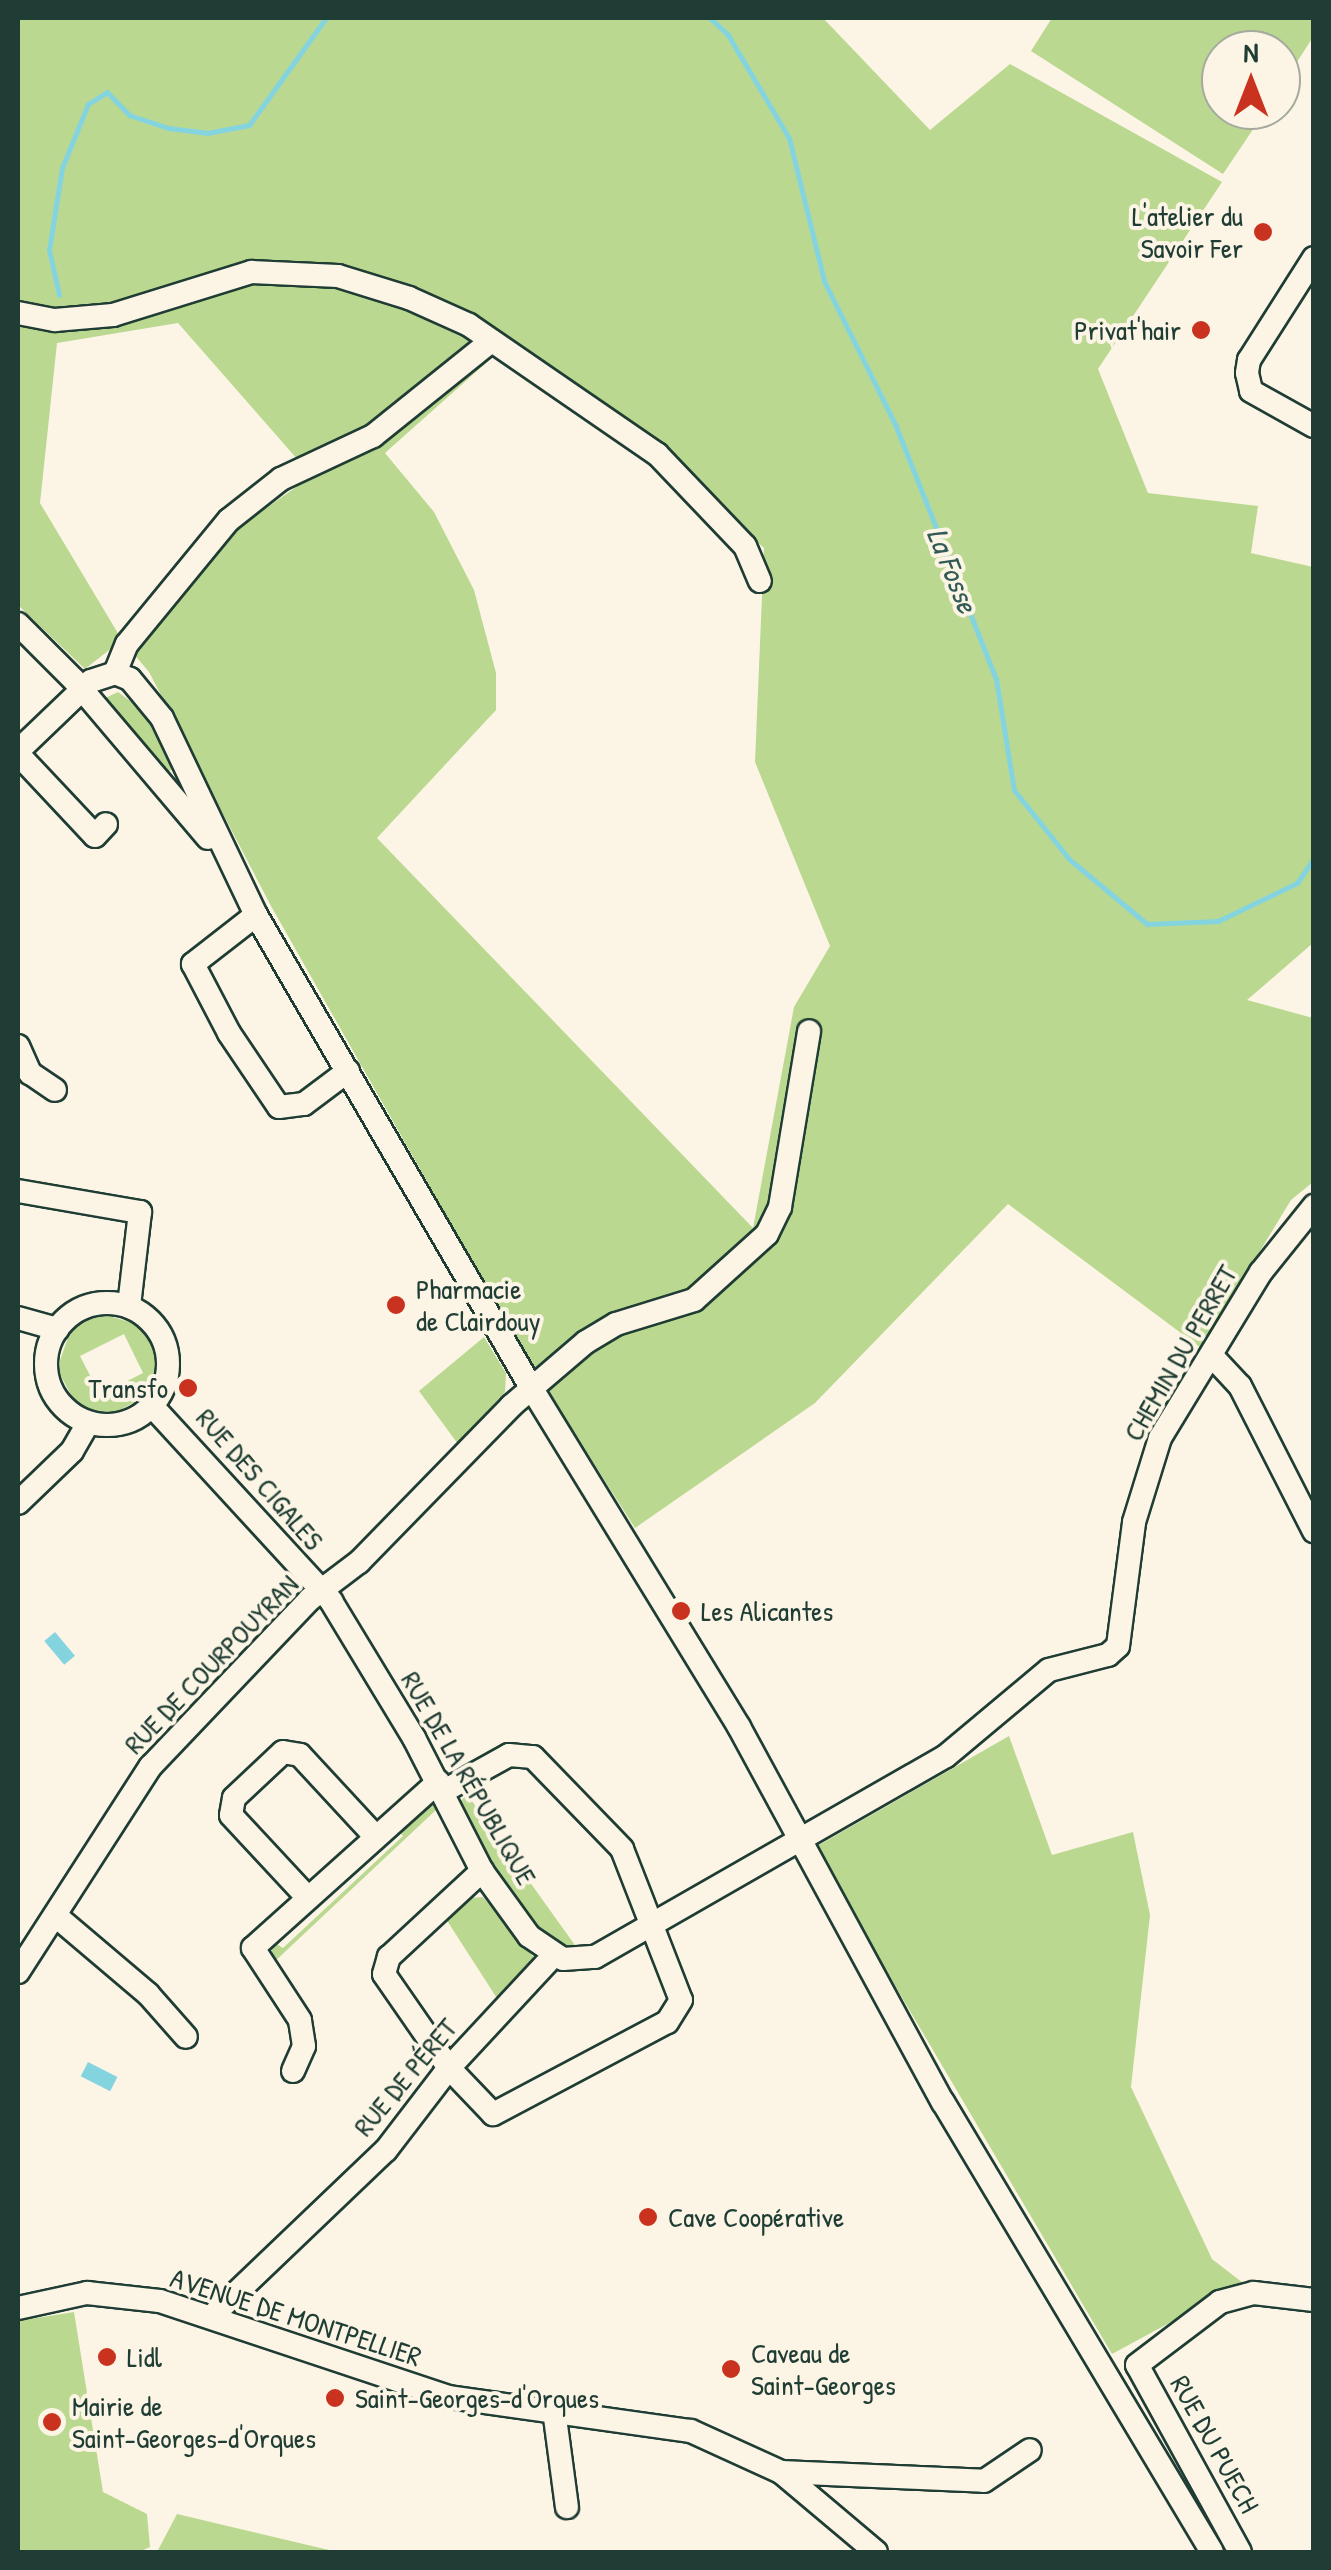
<!DOCTYPE html>
<html>
<head>
<meta charset="utf-8">
<style>
  body { margin:0 }
  #map { position:relative; width:1331px; height:2570px; overflow:hidden; background:#fcf5e5; font-family:"Patrick Hand",sans-serif }
  div>[style] { position:absolute }
  .green>* { inset:0; background:#bbd891 }
  .water>* { inset:0; background:#84d4e0; transform-origin:0 0 }
  .stream>* { height:5px; margin:-2.5px; padding:0 2.5px; transform-origin:2.5px; border-radius:2.5px; background:#84d4e0 }
  .roads { filter:drop-shadow(2px 0 #1f3d34) drop-shadow(-2px 0 #1f3d34) drop-shadow(0 2px #1f3d34) drop-shadow(0 -2px #1f3d34) }
  .minor>* { height:22px; margin:-11px; padding:0 11px; transform-origin:11px; border-radius:11px; background:#fcf5e5 }
  .minor>.ring { margin:-11px; padding:0; box-sizing:content-box; background:none; border:22px solid #fcf5e5; border-radius:50% }
  .dots>* { width:28px; height:28px; translate:-50% -50%; box-sizing:border-box; border:5px solid #fcf5e5; border-radius:50% }
  span { translate:-50% -50%; white-space:nowrap; text-align:center; line-height:1.15; -webkit-text-stroke:8px #fcf5e5; paint-order:stroke }
  .poi-label { font-size:28px; color:#1f3d34 }
  .right { translate:-100% -50%; text-align:right }
  .left { translate:0 -50%; text-align:left }
  .street-label { font-size:28px; color:#1f3d34 }
  .water-label { font-size:30px; color:#335b56; font-style:italic }
  .frame { position:absolute; inset:0; border:20px solid #1f3d34; pointer-events:none }
  .north { position:absolute; left:1201px; top:30px; width:100px; height:100px; box-sizing:border-box; background:#fcf5e5; border:2px solid #a4ab9e; border-radius:50%; rotate:0deg; font-size:28px; font-weight:700; line-height:40px; text-align:center; color:#1f3d34 }
  .north::after { content:''; display:block; margin:auto; width:35px; height:45px; background:#c8321e; clip-path:polygon(50% 0,100% 100%,50% 72%,0 100%) }
</style>
</head>
<body>
<div id="map">
  <div class="green">
    <i style="clip-path:polygon(evenodd,18px 18px,823px 18px,930px 130px,1010px 64px,1222px 182px,1098px 369px,1148px 493px,1258px 506px,1251px 553px,1313px 567px,1313px 943px,1247px 1000px,1313px 1018px,1313px 1182px,1291px 1200px,1201px 1348px,1008px 1204px,815px 1403px,635px 1528px,531px 1365px,271px 906px,149px 672px,122px 640px,85px 669px,18px 605px,18px 18px,178px 323px,312px 476px,242px 525px,122px 640px,40px 503px,57px 343px,178px 323px,18px 18px,495px 355px,619px 416px,764px 548px,755px 762px,830px 946px,794px 1007px,753px 1228px,377px 838px,496px 710px,496px 673px,474px 590px,434px 512px,385px 453px,495px 355px)"></i>
    <i style="clip-path:polygon(1052px 18px,1313px 18px,1313px 37px,1281px 87px,1281px 50px,1221px 50px,1221px 110px,1266px 110px,1223px 174px,1031px 51px)"></i>
    <i style="clip-path:polygon(118px 692px,141px 709px,159px 736px,172px 769px,165px 775px,103px 699px)"></i>
    <i style="clip-path:polygon(evenodd,102px 1314px,140px 1325px,159px 1353px,151px 1393px,109px 1416px,76px 1404px,57px 1369px,72px 1326px,102px 1314px,124px 1334px,143px 1373px,100px 1395px,80px 1356px,124px 1334px)"></i>
    <i style="clip-path:polygon(484px 1337px,506px 1373px,505px 1392px,458px 1444px,419px 1391px)"></i>
    <i style="clip-path:polygon(1009px 1736px,1052px 1855px,1133px 1832px,1150px 1915px,1131px 2087px,1212px 2259px,1243px 2283px,1112px 2354px,814px 1848px)"></i>
    <i style="clip-path:polygon(467px 1794px,577px 1948px,545px 1939px,484px 1855px,458px 1804px)"></i>
    <i style="clip-path:polygon(430px 1798px,436px 1810px,272px 1964px,272px 1941px,283px 1948px,403px 1836px,396px 1827px)"></i>
    <i style="clip-path:polygon(483px 1897px,535px 1959px,500px 2003px,446px 1919px,469px 1898px)"></i>
    <i style="clip-path:polygon(74px 2312px,103px 2492px,147px 2514px,150px 2547px,139px 2552px,18px 2552px,18px 2321px)"></i>
    <i style="clip-path:polygon(177px 2514px,312px 2546px,338px 2552px,157px 2552px)"></i>
  </div>
  <div class="water">
    <i style="left:55px;top:1632px;width:31px;height:14px;rotate:50deg"></i>
    <i style="left:88px;top:2062px;width:33px;height:16px;rotate:27deg"></i>
  </div>
  <div class="stream">
    <i style="left:710px;top:18px;width:25px;rotate:43deg"></i>
    <i style="left:728px;top:35px;width:120px;rotate:59.4deg"></i>
    <i style="left:789px;top:138px;width:147px;rotate:76.2deg"></i>
    <i style="left:824px;top:281px;width:160px;rotate:63.6deg"></i>
    <i style="left:895px;top:424px;width:274px;rotate:68.4deg"></i>
    <i style="left:996px;top:679px;width:112px;rotate:80.8deg"></i>
    <i style="left:1014px;top:790px;width:88px;rotate:51.4deg"></i>
    <i style="left:1069px;top:859px;width:102px;rotate:39.8deg"></i>
    <i style="left:1147px;top:924px;width:71px;rotate:-2.4deg"></i>
    <i style="left:1218px;top:921px;width:88px;rotate:-25.7deg"></i>
    <i style="left:1297px;top:883px;width:30px;rotate:-56deg"></i>
    <i style="left:59px;top:295px;width:46px;rotate:-102.5deg"></i>
    <i style="left:49px;top:250px;width:83px;rotate:-81deg"></i>
    <i style="left:62px;top:168px;width:69px;rotate:-67.9deg"></i>
    <i style="left:88px;top:104px;width:22px;rotate:-32deg"></i>
    <i style="left:107px;top:92px;width:32px;rotate:46deg"></i>
    <i style="left:129px;top:115px;width:41px;rotate:18.4deg"></i>
    <i style="left:168px;top:128px;width:39px;rotate:7deg"></i>
    <i style="left:207px;top:133px;width:43px;rotate:-10.8deg"></i>
    <i style="left:249px;top:125px;width:132px;rotate:-54.3deg"></i>
  </div>
  <div class="roads">
    <div class="minor">
      <i style="left:1314px;top:258px;width:121px;rotate:122.5deg"></i>
      <i style="left:1249px;top:360px;width:13px;rotate:99deg"></i>
      <i style="left:1247px;top:373px;width:18px;rotate:77deg"></i>
      <i style="left:1251px;top:391px;width:72px;rotate:29.1deg"></i>
      <i style="left:18px;top:313px;width:38px;rotate:11deg"></i>
      <i style="left:55px;top:320px;width:58px;rotate:-4.9deg"></i>
      <i style="left:113px;top:315px;width:145px;rotate:-17.3deg"></i>
      <i style="left:251px;top:272px;width:87px;rotate:2.6deg"></i>
      <i style="left:338px;top:276px;width:74px;rotate:17.2deg"></i>
      <i style="left:409px;top:298px;width:66px;rotate:24.2deg"></i>
      <i style="left:469px;top:325px;width:228px;rotate:34.5deg"></i>
      <i style="left:657px;top:454px;width:127px;rotate:46.3deg"></i>
      <i style="left:745px;top:546px;width:38px;rotate:67deg"></i>
      <i style="left:18px;top:624px;width:79px;rotate:45deg"></i>
      <i style="left:74px;top:680px;width:207px;rotate:49.7deg"></i>
      <i style="left:115px;top:673px;width:31px;rotate:-68deg"></i>
      <i style="left:127px;top:644px;width:161px;rotate:-50.6deg"></i>
      <i style="left:229px;top:520px;width:66px;rotate:-38.3deg"></i>
      <i style="left:281px;top:479px;width:102px;rotate:-25.1deg"></i>
      <i style="left:373px;top:436px;width:150px;rotate:-38.8deg"></i>
      <i style="left:18px;top:751px;width:101px;rotate:-43.8deg"></i>
      <i style="left:91px;top:681px;width:25px;rotate:-18deg"></i>
      <i style="left:115px;top:673px;width:16px;rotate:22deg"></i>
      <i style="left:130px;top:679px;width:50px;rotate:50.6deg"></i>
      <i style="left:162px;top:718px;width:218px;rotate:64.5deg"></i>
      <i style="left:256px;top:915px;width:548px;rotate:59.79deg"></i>
      <i style="left:532px;top:1389px;width:396px;rotate:58.5deg"></i>
      <i style="left:739px;top:1727px;width:427px;rotate:61.5deg"></i>
      <i style="left:943px;top:2102px;width:524px;rotate:59.13deg"></i>
      <i style="left:18px;top:754px;width:112px;rotate:46.8deg"></i>
      <i style="left:95px;top:836px;width:16px;rotate:-47deg"></i>
      <i style="left:256px;top:915px;width:80px;rotate:142.1deg"></i>
      <i style="left:193px;top:964px;width:78px;rotate:62.4deg"></i>
      <i style="left:229px;top:1033px;width:89px;rotate:56deg"></i>
      <i style="left:279px;top:1107px;width:25px;rotate:-7deg"></i>
      <i style="left:304px;top:1104px;width:55px;rotate:-36.9deg"></i>
      <i style="left:18px;top:1046px;width:30px;rotate:66deg"></i>
      <i style="left:30px;top:1073px;width:30px;rotate:34deg"></i>
      <i style="left:18px;top:1191px;width:124px;rotate:9.8deg"></i>
      <i style="left:140px;top:1212px;width:95px;rotate:96.7deg"></i>
      <i class="ring" style="left:46px;top:1303px;width:100px;height:100px"></i>
      <i style="left:18px;top:1318px;width:41px;rotate:15.8deg"></i>
      <i style="left:1211px;top:1355px;width:42px;rotate:46.9deg"></i>
      <i style="left:1240px;top:1386px;width:163px;rotate:63deg"></i>
      <i style="left:152px;top:1406px;width:265px;rotate:47.4deg"></i>
      <i style="left:331px;top:1601px;width:160px;rotate:58.8deg"></i>
      <i style="left:414px;top:1738px;width:149px;rotate:62.9deg"></i>
      <i style="left:482px;top:1871px;width:80px;rotate:54.1deg"></i>
      <i style="left:529px;top:1936px;width:41px;rotate:34.1deg"></i>
      <i style="left:563px;top:1959px;width:32px;rotate:-4deg"></i>
      <i style="left:595px;top:1957px;width:404px;rotate:-29.8deg"></i>
      <i style="left:946px;top:1756px;width:134px;rotate:-39.9deg"></i>
      <i style="left:1049px;top:1670px;width:61px;rotate:-14.3deg"></i>
      <i style="left:1108px;top:1655px;width:13px;rotate:-42deg"></i>
      <i style="left:1118px;top:1646px;width:125px;rotate:-82.6deg"></i>
      <i style="left:1134px;top:1522px;width:88px;rotate:-72.8deg"></i>
      <i style="left:1160px;top:1438px;width:194px;rotate:-58.7deg"></i>
      <i style="left:1261px;top:1272px;width:85px;rotate:-51.2deg"></i>
      <i style="left:18px;top:1503px;width:75px;rotate:-43.9deg"></i>
      <i style="left:72px;top:1451px;width:32px;rotate:-60deg"></i>
      <i style="left:444px;top:1791px;width:74px;rotate:-29deg"></i>
      <i style="left:509px;top:1755px;width:24px;rotate:5deg"></i>
      <i style="left:533px;top:1757px;width:128px;rotate:45.9deg"></i>
      <i style="left:622px;top:1849px;width:162px;rotate:68.7deg"></i>
      <i style="left:681px;top:2000px;width:26px;rotate:122deg"></i>
      <i style="left:667px;top:2022px;width:197px;rotate:152.1deg"></i>
      <i style="left:493px;top:2114px;width:64px;rotate:-133.7deg"></i>
      <i style="left:449px;top:2068px;width:114px;rotate:-124.7deg"></i>
      <i style="left:384px;top:1974px;width:18px;rotate:-74deg"></i>
      <i style="left:389px;top:1957px;width:127px;rotate:-42.8deg"></i>
      <i style="left:308px;top:1898px;width:113px;rotate:-132.9deg"></i>
      <i style="left:231px;top:1815px;width:17px;rotate:-80deg"></i>
      <i style="left:234px;top:1798px;width:67px;rotate:-43.2deg"></i>
      <i style="left:283px;top:1752px;width:17px;rotate:10deg"></i>
      <i style="left:300px;top:1755px;width:110px;rotate:47.2deg"></i>
      <i style="left:56px;top:1916px;width:121px;rotate:40.3deg"></i>
      <i style="left:148px;top:1994px;width:57px;rotate:48.5deg"></i>
      <i style="left:18px;top:1972px;width:245px;rotate:-57.2deg"></i>
      <i style="left:151px;top:1766px;width:231px;rotate:-46.4deg"></i>
      <i style="left:310px;top:1599px;width:61px;rotate:-37.1deg"></i>
      <i style="left:359px;top:1562px;width:218px;rotate:-45.7deg"></i>
      <i style="left:511px;top:1406px;width:99px;rotate:-40.5deg"></i>
      <i style="left:586px;top:1342px;width:35px;rotate:-31deg"></i>
      <i style="left:616px;top:1324px;width:82px;rotate:-17.1deg"></i>
      <i style="left:694px;top:1300px;width:98px;rotate:-42.1deg"></i>
      <i style="left:767px;top:1234px;width:30px;rotate:-64deg"></i>
      <i style="left:780px;top:1207px;width:178px;rotate:-80.6deg"></i>
      <i style="left:293px;top:2071px;width:27px;rotate:-66deg"></i>
      <i style="left:304px;top:2046px;width:26px;rotate:-99deg"></i>
      <i style="left:300px;top:2020px;width:86px;rotate:-123.1deg"></i>
      <i style="left:253px;top:1948px;width:249px;rotate:-41.9deg"></i>
      <i style="left:18px;top:2308px;width:71px;rotate:-12.3deg"></i>
      <i style="left:87px;top:2293px;width:73px;rotate:6.3deg"></i>
      <i style="left:160px;top:2301px;width:304px;rotate:18.4deg"></i>
      <i style="left:448px;top:2397px;width:245px;rotate:8deg"></i>
      <i style="left:691px;top:2431px;width:99px;rotate:24.5deg"></i>
      <i style="left:781px;top:2472px;width:124px;rotate:40.1deg"></i>
      <i style="left:212px;top:2316px;width:240px;rotate:-43.7deg"></i>
      <i style="left:386px;top:2150px;width:103px;rotate:-52.5deg"></i>
      <i style="left:449px;top:2068px;width:154px;rotate:-47.1deg"></i>
      <i style="left:554px;top:2410px;width:98px;rotate:82.4deg"></i>
      <i style="left:781px;top:2472px;width:203px;rotate:2.5deg"></i>
      <i style="left:984px;top:2481px;width:55px;rotate:-34deg"></i>
      <i style="left:1240px;top:2552px;width:213px;rotate:-118.8deg"></i>
      <i style="left:1137px;top:2365px;width:104px;rotate:-37.2deg"></i>
      <i style="left:1220px;top:2302px;width:35px;rotate:-15deg"></i>
      <i style="left:1254px;top:2293px;width:60px;rotate:6.7deg"></i>
    </div>
  </div>
  <div class="dots">
    <i style="left:1263px;top:232px;background:#c8321e"></i>
    <i style="left:1201px;top:330px;background:#c8321e"></i>
    <i style="left:396px;top:1305px;background:#c8321e"></i>
    <i style="left:188px;top:1388px;background:#c8321e"></i>
    <i style="left:681px;top:1611px;background:#c8321e"></i>
    <i style="left:648px;top:2217px;background:#c8321e"></i>
    <i style="left:107px;top:2357px;background:#c8321e"></i>
    <i style="left:731px;top:2369px;background:#c8321e"></i>
    <i style="left:335px;top:2398px;background:#c8321e"></i>
    <i style="left:52px;top:2422px;background:#c8321e"></i>
  </div>
  <div class="poi-label">
    <span class="right" style="left:1243px;top:232px">L'atelier du<br>Savoir Fer</span>
    <span class="right" style="left:1181px;top:330px">Privat'hair</span>
    <span class="left" style="left:416px;top:1305px">Pharmacie<br>de Clairdouy</span>
    <span class="right" style="left:168px;top:1388px">Transfo</span>
    <span class="left" style="left:701px;top:1611px">Les Alicantes</span>
    <span class="left" style="left:668px;top:2217px">Cave Coopérative</span>
    <span class="left" style="left:751px;top:2369px">Caveau de<br>Saint-Georges</span>
    <span class="left" style="left:127px;top:2357px">Lidl</span>
    <span class="left" style="left:355px;top:2398px">Saint-Georges-d'Orques</span>
    <span class="left" style="left:72px;top:2422px">Mairie de<br>Saint-Georges-d'Orques</span>
  </div>
  <div class="street-label">
    <span style="left:1180px;top:1353px;rotate:-60deg">CHEMIN DU PERRET</span>
    <span style="left:260px;top:1479px;rotate:49deg">RUE DES CIGALES</span>
    <span style="left:211px;top:1664px;rotate:-46deg">RUE DE COURPOUYRAN</span>
    <span style="left:469px;top:1778px;rotate:60deg">RUE DE LA RÉPUBLIQUE</span>
    <span style="left:405px;top:2077px;rotate:-50deg">RUE DE PÉRET</span>
    <span style="left:296px;top:2317px;rotate:18deg">AVENUE DE MONTPELLIER</span>
    <span style="left:1215px;top:2444px;rotate:61deg">RUE DU PUECH</span>
  </div>
  <div class="water-label">
    <span style="left:953px;top:570px;rotate:68deg">La Fosse</span>
  </div>
  <div class="frame"></div>
  <div class="north">N</div>
</div>
</body>
</html>
